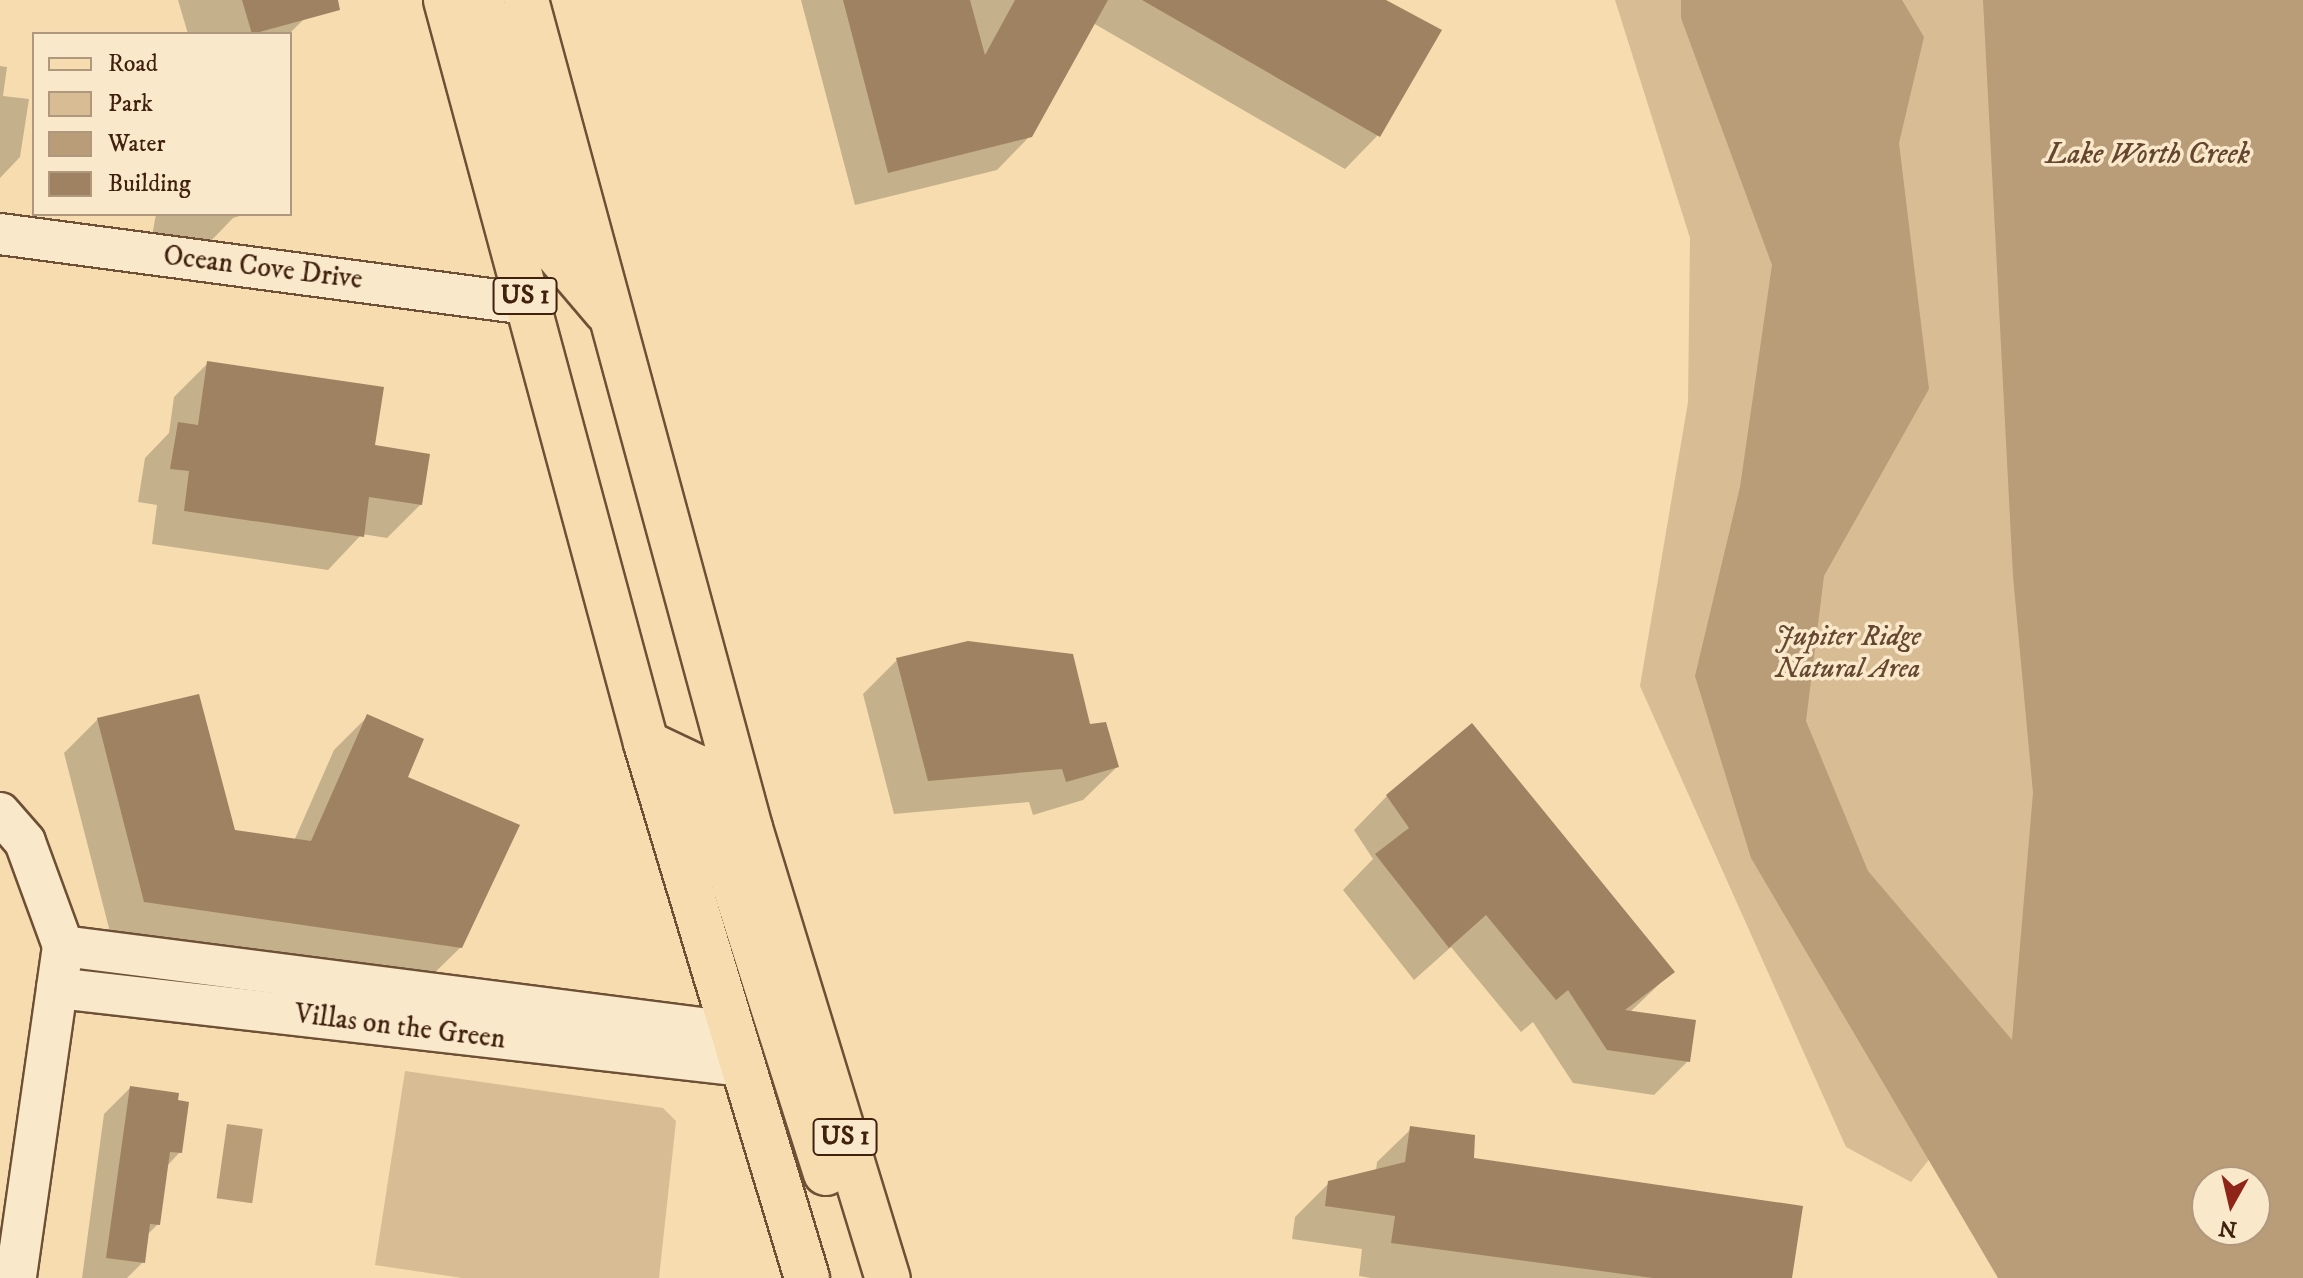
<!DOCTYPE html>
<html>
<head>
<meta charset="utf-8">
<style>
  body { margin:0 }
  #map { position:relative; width:2303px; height:1278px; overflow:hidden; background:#f7dcaf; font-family:"IM FELL DW Pica",serif }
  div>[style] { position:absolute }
  .green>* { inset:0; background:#d8bc94 }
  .water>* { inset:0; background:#b99c78; transform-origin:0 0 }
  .shadow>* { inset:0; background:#0003 }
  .building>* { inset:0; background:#9f8262 }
  .roads { filter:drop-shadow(2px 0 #6e5036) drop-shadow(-2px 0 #6e5036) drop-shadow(0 2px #6e5036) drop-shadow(0 -2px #6e5036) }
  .street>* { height:40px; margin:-20px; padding:0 20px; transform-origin:20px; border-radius:20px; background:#fae8cb }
  .primary>* { height:44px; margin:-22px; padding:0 22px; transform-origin:22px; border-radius:22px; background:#f7dcaf }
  span { translate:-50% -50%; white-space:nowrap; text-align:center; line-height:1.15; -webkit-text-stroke:7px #fae8cb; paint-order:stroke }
  .shield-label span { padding:2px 6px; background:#fae8cb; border:2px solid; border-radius:6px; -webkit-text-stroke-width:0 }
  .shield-label { font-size:26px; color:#40210e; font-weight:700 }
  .street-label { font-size:28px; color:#40210e }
  .park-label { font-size:28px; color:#664830; font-style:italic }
  .water-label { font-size:30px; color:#64462e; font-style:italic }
  .legend { position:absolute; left:32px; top:32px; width:260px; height:184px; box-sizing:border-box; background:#fae8cb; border:2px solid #b0987f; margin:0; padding:10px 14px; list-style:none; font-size:24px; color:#40210e }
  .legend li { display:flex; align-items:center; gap:16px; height:40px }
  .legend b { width:40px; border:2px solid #b0987f }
  .north { position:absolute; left:2191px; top:1166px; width:80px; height:80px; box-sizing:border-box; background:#fae8cb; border:2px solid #b0987f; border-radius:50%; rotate:188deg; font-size:22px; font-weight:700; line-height:32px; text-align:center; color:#40210e }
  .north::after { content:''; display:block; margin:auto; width:28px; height:36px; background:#8f2418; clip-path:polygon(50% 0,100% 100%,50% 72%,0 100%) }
</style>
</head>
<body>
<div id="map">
  <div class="green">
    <i style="clip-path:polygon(1615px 0,2020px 0,2057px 504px,2029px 1036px,1911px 1182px,1846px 1147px,1640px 686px,1688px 402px,1690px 238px)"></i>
    <i style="clip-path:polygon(405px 1071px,663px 1108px,676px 1121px,659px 1278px,462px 1278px,375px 1265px)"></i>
  </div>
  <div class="water">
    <i style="clip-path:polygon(evenodd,1681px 0,1902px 0,1924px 37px,1899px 143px,1929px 389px,1824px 576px,1806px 721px,1868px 871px,2012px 1040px,2033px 793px,2013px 576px,1983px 0,2303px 0,2303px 1278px,1998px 1278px,1751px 858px,1695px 676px,1740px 487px,1772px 265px,1681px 18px,1681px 0,2255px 1182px,2255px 1230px,2207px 1230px,2207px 1182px,2255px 1182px)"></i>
    <i style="left:227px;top:1124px;width:36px;height:75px;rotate:8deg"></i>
  </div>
  <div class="shadow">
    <i style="clip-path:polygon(178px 0,308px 0,305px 18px,289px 34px,188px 34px)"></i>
    <i style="clip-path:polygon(801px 0,1382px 0,1378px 135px,1345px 169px,1093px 23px,1030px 136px,997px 170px,855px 205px)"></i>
    <i style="clip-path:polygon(0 66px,7px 67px,3px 96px,29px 99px,20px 157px,0 178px)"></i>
    <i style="clip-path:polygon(156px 214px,246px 214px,233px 218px,207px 245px,152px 236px)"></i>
    <i style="clip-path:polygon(208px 363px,373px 447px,421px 504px,387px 538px,362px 534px,328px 570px,152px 544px,157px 505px,138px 502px,145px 458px,169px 433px,174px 397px)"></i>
    <i style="clip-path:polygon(897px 660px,1088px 726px,1117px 767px,1083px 800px,1033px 815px,1029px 802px,894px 814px,863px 694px)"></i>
    <i style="clip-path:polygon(368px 716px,405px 778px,461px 947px,426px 981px,111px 936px,64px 753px,98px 719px,233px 832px,294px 841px,334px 750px)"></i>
    <i style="clip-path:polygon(1387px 796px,1672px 972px,1629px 1013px,1688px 1061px,1654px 1095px,1573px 1083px,1533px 1022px,1521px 1032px,1451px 947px,1414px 980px,1343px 890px,1373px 859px,1354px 830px)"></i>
    <i style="clip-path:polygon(130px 1088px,180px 1152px,166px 1167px,158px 1224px,146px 1236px,143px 1262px,127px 1278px,82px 1278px,104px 1114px)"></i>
    <i style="clip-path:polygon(1411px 1129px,1471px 1160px,1790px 1278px,1371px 1278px,1359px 1276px,1362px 1249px,1292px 1239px,1295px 1217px,1329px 1183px,1376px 1171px,1377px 1162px)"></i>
  </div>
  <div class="building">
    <i style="clip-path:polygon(242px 0,338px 0,340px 10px,252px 34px)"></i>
    <i style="clip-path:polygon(843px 0,970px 0,985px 55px,1015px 0,1108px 0,1032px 137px,888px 173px)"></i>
    <i style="clip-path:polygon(1142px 0,1386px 0,1442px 30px,1380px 137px)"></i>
    <i style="clip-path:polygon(207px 361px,384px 387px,375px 445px,430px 454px,422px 505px,369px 497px,364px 537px,184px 511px,189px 471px,170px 469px,178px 422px,198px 425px)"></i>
    <i style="clip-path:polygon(968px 641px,1073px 654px,1090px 724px,1106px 722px,1119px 767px,1066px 782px,1062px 769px,928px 781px,896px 658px)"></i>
    <i style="clip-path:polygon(199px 694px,235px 830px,311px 841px,367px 714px,424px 739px,408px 777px,520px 825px,462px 948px,144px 902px,97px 718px)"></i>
    <i style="clip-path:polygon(1472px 723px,1675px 972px,1625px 1010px,1696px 1020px,1690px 1062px,1607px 1050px,1568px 990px,1556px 1000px,1486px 915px,1449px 948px,1375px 854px,1409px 828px,1386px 795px)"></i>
    <i style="clip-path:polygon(130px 1086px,179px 1093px,178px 1100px,189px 1102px,182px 1153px,170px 1152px,160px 1225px,150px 1224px,145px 1263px,106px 1258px)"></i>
    <i style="clip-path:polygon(1410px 1126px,1475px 1135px,1474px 1158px,1803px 1206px,1792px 1278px,1653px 1278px,1391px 1243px,1395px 1216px,1325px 1206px,1328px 1181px,1405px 1162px)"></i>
  </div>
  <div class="roads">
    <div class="street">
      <i style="left:0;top:234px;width:532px;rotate:7.57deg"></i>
      <i style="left:0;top:813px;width:38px;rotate:49deg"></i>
      <i style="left:25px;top:842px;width:111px;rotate:69.9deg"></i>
      <i style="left:63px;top:946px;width:335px;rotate:98.1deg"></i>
      <i style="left:63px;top:946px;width:675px;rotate:7.33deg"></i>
      <i style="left:57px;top:988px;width:689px;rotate:6.5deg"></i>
    </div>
    <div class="primary">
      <i style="left:446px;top:0;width:769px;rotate:74.93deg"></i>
      <i style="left:646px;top:743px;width:559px;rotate:73.25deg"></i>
      <i style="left:481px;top:0;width:255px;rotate:74.3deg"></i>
      <i style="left:550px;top:245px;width:87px;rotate:49.7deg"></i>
      <i style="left:526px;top:0;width:858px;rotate:74.86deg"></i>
      <i style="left:750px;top:828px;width:471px;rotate:73deg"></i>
      <i style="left:646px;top:743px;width:56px;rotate:25.2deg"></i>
      <i style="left:697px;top:767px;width:426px;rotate:72.4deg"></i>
    </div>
  </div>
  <div class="shield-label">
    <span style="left:525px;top:296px">US 1</span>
    <span style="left:845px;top:1137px">US 1</span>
  </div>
  <div class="street-label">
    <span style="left:263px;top:268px;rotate:7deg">Ocean Cove Drive</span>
    <span style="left:400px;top:1027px;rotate:7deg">Villas on the Green</span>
  </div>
  <div class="park-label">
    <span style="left:1848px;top:653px">Jupiter Ridge<br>Natural Area</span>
  </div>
  <div class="water-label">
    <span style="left:2148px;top:155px">Lake Worth Creek</span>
  </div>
  <ul class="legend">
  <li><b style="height:10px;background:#f7dcaf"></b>Road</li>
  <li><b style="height:22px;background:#d8bc94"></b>Park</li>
  <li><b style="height:22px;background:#b99c78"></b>Water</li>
  <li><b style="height:22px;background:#9f8262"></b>Building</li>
  </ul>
  <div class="north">N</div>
</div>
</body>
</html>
